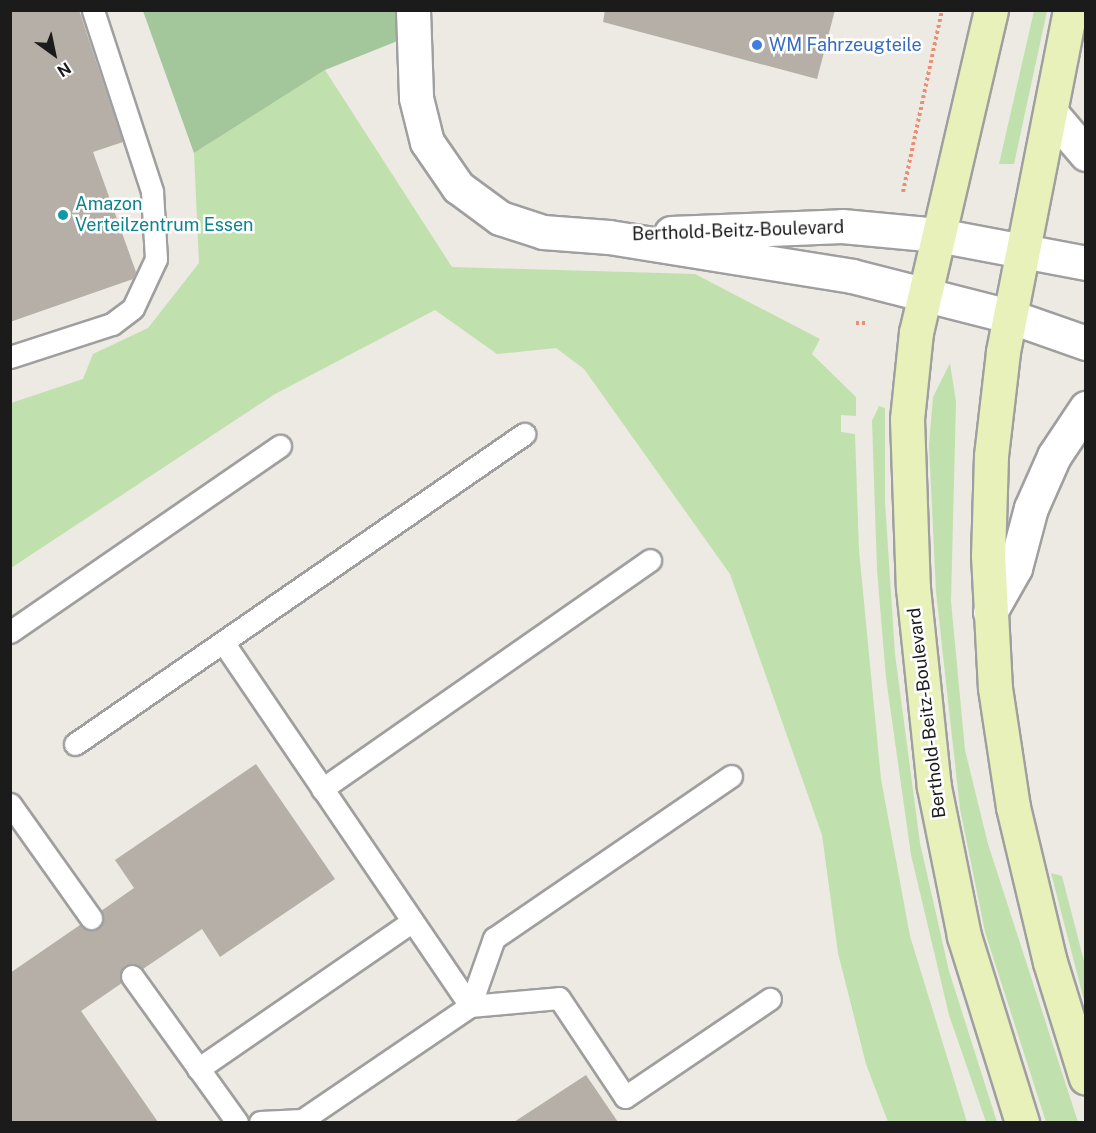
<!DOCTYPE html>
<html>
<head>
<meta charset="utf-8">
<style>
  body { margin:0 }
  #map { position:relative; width:1096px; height:1133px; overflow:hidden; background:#eceae2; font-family:"Public Sans",sans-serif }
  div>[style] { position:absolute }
  .grass>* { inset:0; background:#c0e1ad }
  .forest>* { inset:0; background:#a3c79b }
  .building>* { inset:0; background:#b5afa8 }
  .path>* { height:4px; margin-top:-2px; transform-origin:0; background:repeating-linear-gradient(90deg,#e98f75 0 3px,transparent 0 6px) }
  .roads { filter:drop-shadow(2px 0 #9f9f9f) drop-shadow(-2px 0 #9f9f9f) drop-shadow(0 2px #9f9f9f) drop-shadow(0 -2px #9f9f9f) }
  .lane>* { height:21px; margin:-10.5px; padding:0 10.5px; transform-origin:10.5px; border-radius:10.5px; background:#fff }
  .street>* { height:33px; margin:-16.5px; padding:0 16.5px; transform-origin:16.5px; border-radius:16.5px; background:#fff }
  .secondary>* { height:33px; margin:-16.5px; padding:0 16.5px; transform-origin:16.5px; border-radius:16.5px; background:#e8f1ba }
  .dots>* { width:16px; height:16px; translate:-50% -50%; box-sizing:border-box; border:3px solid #fff; border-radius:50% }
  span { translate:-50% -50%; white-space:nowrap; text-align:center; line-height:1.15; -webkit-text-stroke:5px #fff; paint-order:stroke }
  .shop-label { font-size:18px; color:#366cbe }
  .left { translate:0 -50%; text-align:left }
  .culture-label { font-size:18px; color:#0d838f }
  .street-label { font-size:18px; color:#1b1b1b }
  .frame { position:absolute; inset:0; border:12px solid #1b1b1b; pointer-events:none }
  .north { position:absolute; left:24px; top:24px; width:60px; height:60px; -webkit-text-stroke:4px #fff; paint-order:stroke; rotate:147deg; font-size:16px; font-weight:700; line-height:24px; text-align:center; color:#1b1b1b }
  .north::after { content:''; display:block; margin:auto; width:21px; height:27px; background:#1b1b1b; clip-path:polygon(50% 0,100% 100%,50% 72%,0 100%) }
</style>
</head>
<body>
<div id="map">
  <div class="grass">
    <i style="clip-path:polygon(1034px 11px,1047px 11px,1014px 164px,999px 164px)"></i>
    <i style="clip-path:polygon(325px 70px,452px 267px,695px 274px,820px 339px,812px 354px,856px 397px,856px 416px,841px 415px,841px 432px,855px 434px,859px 550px,881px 779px,910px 936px,967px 1122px,888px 1122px,866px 1064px,838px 953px,822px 835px,730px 574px,584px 369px,556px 348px,497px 354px,435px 310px,275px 394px,11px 568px,11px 403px,83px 379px,93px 354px,148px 328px,199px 263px,194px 153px)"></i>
    <i style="clip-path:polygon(950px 363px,956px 402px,951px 601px,965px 750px,988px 844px,1078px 1122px,1046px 1122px,985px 932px,960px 809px,936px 592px,929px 445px,933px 397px)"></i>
    <i style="clip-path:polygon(879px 406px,885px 408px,885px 502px,895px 654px,920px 843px,949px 971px,997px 1122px,986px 1122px,949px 1015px,911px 855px,886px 678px,877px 570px,872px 421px)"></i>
    <i style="clip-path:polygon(1051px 873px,1062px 876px,1085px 965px,1085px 1004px)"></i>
  </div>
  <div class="forest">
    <i style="clip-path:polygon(143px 11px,399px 11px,400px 40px,325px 70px,194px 153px)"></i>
  </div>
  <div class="building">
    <i style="clip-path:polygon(10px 10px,79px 10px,123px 142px,93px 152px,136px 272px,133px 279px,10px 322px)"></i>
    <i style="clip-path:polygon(605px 10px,835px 10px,817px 79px,603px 22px)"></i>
    <i style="clip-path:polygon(256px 764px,335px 879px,220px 957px,202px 929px,143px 969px,125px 965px,122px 983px,81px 1011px,158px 1122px,10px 1122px,10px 973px,80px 925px,92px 931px,99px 928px,101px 911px,134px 888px,115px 860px)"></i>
    <i style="clip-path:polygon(586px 1075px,618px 1122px,514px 1122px)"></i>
  </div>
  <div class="path">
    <i style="left:903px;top:192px;width:186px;rotate:-77.9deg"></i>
    <i style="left:856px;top:323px;width:10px"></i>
  </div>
  <div class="roads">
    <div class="lane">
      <i style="left:10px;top:357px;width:107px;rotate:-17.9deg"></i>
      <i style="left:112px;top:324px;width:26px;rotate:-37deg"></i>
      <i style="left:133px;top:308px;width:54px;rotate:-64.9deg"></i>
      <i style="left:156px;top:259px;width:68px;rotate:-93.4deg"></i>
      <i style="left:152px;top:191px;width:190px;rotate:-108.1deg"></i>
      <i style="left:10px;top:632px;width:328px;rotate:-34.6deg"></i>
      <i style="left:225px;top:645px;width:436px;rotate:55.8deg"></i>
      <i style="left:470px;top:1006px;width:203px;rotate:145.8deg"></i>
      <i style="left:302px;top:1120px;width:42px;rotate:177.3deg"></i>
      <i style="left:75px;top:744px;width:546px;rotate:-34.62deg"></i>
      <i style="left:731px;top:776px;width:287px;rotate:145.6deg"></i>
      <i style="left:494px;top:938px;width:72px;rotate:109.4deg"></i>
      <i style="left:470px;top:1006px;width:89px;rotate:-5.1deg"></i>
      <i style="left:559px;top:998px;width:119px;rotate:56.3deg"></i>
      <i style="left:625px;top:1097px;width:175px;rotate:-34.1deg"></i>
      <i style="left:322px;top:789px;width:400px;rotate:-34.9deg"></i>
      <i style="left:10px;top:804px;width:140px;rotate:54.6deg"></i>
      <i style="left:132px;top:976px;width:180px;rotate:54.3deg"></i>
      <i style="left:198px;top:1069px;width:257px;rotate:-34.6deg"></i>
    </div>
    <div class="street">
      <i style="left:413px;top:10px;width:88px;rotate:88deg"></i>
      <i style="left:416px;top:98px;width:45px;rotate:76deg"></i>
      <i style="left:427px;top:142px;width:55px;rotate:55.4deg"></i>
      <i style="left:458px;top:187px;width:52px;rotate:36.4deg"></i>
      <i style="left:500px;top:218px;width:45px;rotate:18deg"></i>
      <i style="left:543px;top:232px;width:66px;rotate:4.3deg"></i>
      <i style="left:609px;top:237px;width:246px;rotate:9.1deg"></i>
      <i style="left:852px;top:276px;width:162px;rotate:14.3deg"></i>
      <i style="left:1009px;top:316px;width:82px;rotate:19.3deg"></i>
      <i style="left:1051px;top:113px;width:54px;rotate:49.5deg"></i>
      <i style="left:671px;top:233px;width:171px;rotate:-2.3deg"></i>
      <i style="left:842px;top:226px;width:96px;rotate:5.4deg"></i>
      <i style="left:938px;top:235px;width:151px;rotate:10.7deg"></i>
      <i style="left:990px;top:612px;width:51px;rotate:-60.4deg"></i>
      <i style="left:1015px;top:568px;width:62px;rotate:-75.1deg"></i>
      <i style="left:1031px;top:508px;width:57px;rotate:-66.1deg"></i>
      <i style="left:1054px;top:456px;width:58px;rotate:-56.3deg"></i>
    </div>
    <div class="secondary">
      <i style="left:991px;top:10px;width:331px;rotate:103.1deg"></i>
      <i style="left:916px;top:332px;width:87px;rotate:95.9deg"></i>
      <i style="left:907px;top:419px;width:169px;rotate:88deg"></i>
      <i style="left:913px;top:588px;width:200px;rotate:84deg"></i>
      <i style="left:934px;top:787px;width:152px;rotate:78.6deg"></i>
      <i style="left:964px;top:936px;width:195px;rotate:72.7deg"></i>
      <i style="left:1070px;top:10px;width:349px;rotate:101.1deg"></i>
      <i style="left:1003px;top:352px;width:105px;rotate:96.6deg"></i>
      <i style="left:991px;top:456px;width:99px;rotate:91.7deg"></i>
      <i style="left:988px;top:555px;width:133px;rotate:87deg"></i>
      <i style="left:995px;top:688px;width:120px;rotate:81.4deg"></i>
      <i style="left:1013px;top:807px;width:159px;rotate:76.6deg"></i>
      <i style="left:1050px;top:962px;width:121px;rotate:72.8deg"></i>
    </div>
  </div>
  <div class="dots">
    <i style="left:757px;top:45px;background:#3f7fe0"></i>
    <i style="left:63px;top:215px;background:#0f9aa8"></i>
  </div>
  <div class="shop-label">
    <span class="left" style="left:769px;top:45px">WM Fahrzeugteile</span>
  </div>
  <div class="culture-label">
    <span class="left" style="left:75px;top:215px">Amazon<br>Verteilzentrum Essen</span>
  </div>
  <div class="street-label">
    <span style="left:738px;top:231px;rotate:-2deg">Berthold-Beitz-Boulevard</span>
    <span style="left:927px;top:713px;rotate:-97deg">Berthold-Beitz-Boulevard</span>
  </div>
  <div class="frame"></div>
  <div class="north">N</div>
</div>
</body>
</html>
